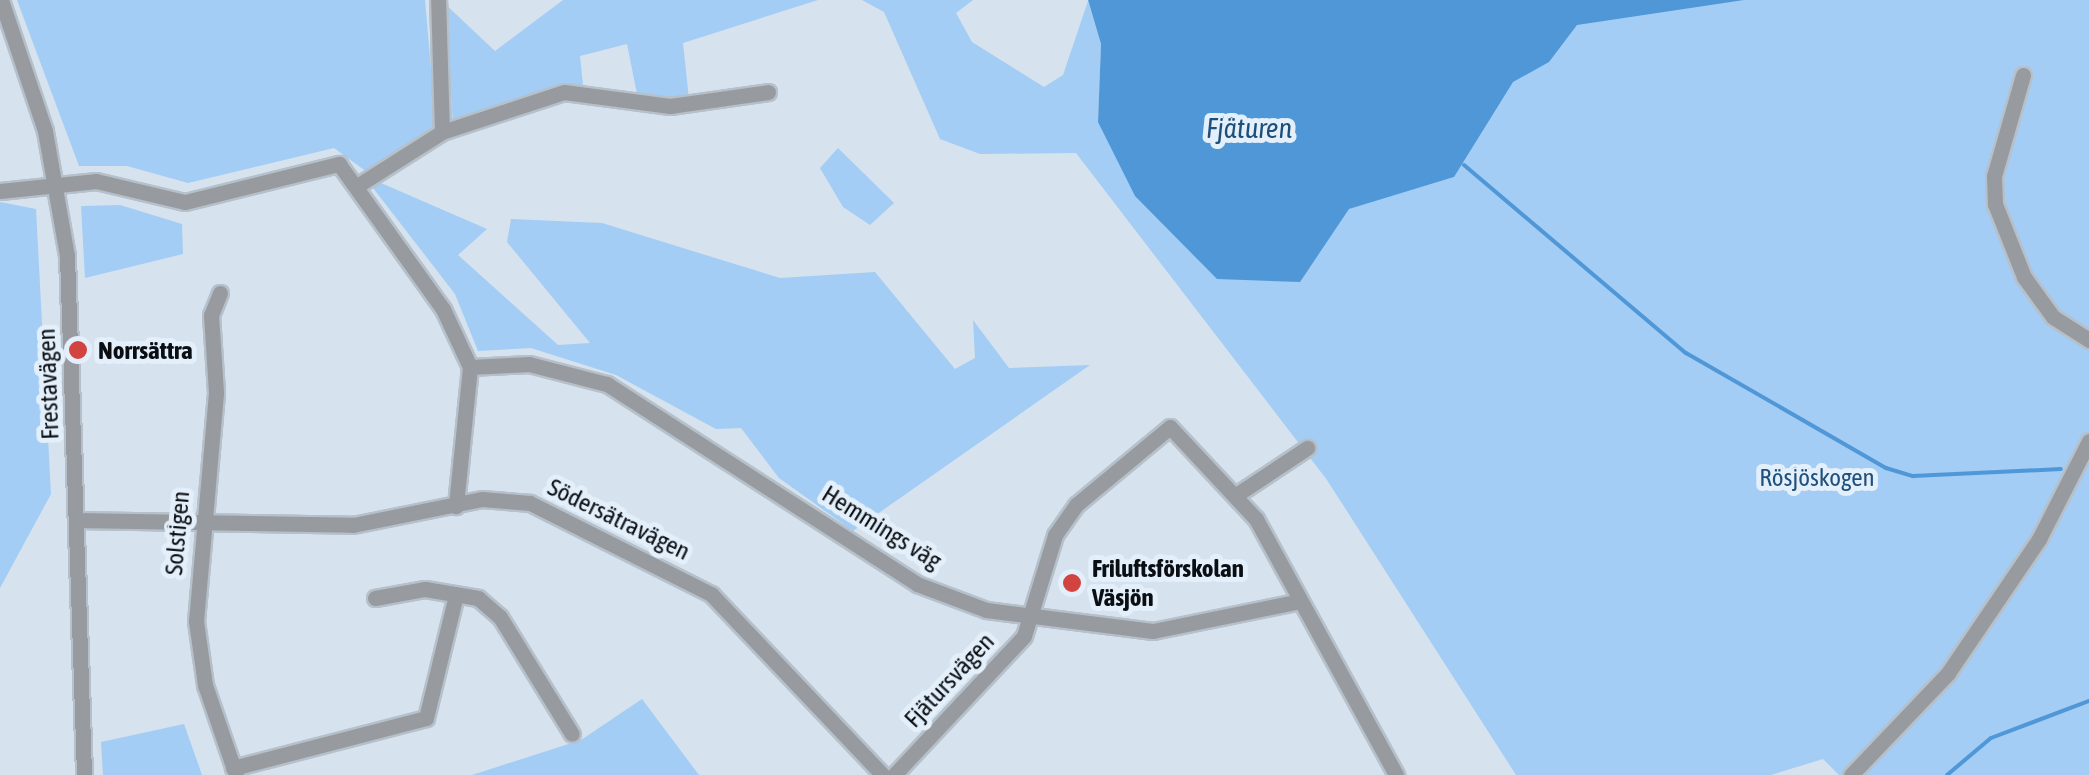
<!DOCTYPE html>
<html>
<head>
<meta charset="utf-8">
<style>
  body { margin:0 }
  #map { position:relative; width:2089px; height:775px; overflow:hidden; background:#d6e2ed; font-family:"Asap Condensed",sans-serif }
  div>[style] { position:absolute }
  .green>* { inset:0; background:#a3cdf5 }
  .water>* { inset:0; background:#5097d7 }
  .stream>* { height:4px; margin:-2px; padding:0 2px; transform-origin:2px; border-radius:2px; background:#5097d7 }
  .roads { filter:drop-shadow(2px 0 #b6c0ca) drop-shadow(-2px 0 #b6c0ca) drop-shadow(0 2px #b6c0ca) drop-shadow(0 -2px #b6c0ca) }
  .minor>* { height:15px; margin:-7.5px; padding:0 7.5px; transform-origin:7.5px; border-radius:7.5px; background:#979ba0 }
  .dots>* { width:28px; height:28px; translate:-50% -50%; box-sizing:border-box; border:5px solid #e3effa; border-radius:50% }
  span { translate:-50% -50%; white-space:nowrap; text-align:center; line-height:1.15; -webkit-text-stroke:10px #e3effa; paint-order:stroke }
  .poi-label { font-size:25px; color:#0b0e12; font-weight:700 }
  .left { translate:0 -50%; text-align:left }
  .street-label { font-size:25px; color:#0b0e12 }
  .park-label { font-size:25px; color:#20517d }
  .water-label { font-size:28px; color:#1d4f7a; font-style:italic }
</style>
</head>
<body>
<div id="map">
  <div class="green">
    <i style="clip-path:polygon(17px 0,425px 0,436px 125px,367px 172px,334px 148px,188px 183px,127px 166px,79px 166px)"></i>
    <i style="clip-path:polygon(563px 0,818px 0,683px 43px,689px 99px,637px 94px,627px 44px,580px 56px,583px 85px,453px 124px,444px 3px,495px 51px)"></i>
    <i style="clip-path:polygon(862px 0,973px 0,956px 13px,972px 42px,1044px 87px,1063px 75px,1088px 1px,1101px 44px,1098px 122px,1348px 209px,1454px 177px,1451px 122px,1565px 0,2089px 0,2089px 775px,1839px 775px,1823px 759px,1771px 775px,1516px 775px,1327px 480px,1076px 153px,980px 154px,940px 139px,884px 12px)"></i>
    <i style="clip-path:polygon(838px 148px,894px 203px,870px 225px,843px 207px,820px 168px)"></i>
    <i style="clip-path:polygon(381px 183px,487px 229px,458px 255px,558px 345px,590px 343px,507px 242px,511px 219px,602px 223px,780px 278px,875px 272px,955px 369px,975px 358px,973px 320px,1009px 368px,1090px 365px,853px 531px,779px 478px,741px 428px,716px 429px,616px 375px,531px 348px,478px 351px,455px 294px,373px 188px)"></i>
    <i style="clip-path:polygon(0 202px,36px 209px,51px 494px,0 588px)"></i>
    <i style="clip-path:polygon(120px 205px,182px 224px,183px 254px,85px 278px,81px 206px)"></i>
    <i style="clip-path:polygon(642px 699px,699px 775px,472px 775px,581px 740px)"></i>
    <i style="clip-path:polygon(184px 724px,202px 775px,103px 775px,101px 742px)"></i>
  </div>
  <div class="water">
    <i style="clip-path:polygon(1744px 0,1577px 25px,1549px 62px,1513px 82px,1454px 177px,1349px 209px,1300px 282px,1217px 279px,1135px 196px,1098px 122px,1101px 44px,1088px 0)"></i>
  </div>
  <div class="stream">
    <i style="left:1464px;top:165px;width:291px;rotate:40.3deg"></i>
    <i style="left:1686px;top:353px;width:231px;rotate:29.9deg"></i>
    <i style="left:1886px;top:468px;width:28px;rotate:17deg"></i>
    <i style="left:1913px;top:476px;width:148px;rotate:-2.7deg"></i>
    <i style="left:1947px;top:775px;width:57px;rotate:-40.1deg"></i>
    <i style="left:1991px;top:738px;width:105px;rotate:-20.7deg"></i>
  </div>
  <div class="roads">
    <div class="minor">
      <i style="left:1px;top:0;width:138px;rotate:71.4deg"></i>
      <i style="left:45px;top:131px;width:127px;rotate:80deg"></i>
      <i style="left:67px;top:256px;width:519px;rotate:88.12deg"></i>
      <i style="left:2023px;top:75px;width:105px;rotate:106deg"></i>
      <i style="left:1994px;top:176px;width:28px;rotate:88deg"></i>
      <i style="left:1995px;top:204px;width:79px;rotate:68.3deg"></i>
      <i style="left:2024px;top:277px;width:49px;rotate:54.1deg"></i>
      <i style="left:2053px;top:317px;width:43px;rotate:32.6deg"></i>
      <i style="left:442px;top:132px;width:128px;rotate:-18.2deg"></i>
      <i style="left:564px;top:92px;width:107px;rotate:7.5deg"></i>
      <i style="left:670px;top:106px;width:99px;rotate:-8.1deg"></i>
      <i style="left:357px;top:186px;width:101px;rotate:-32.4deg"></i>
      <i style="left:442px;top:132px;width:132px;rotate:-91.7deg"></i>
      <i style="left:0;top:191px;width:97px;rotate:-5.9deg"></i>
      <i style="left:96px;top:181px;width:91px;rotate:13.3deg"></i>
      <i style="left:185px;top:202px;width:159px;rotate:-13.9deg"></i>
      <i style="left:339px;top:164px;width:178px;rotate:54.4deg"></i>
      <i style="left:443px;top:309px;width:64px;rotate:65deg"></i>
      <i style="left:470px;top:367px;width:140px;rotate:95.8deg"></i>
      <i style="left:220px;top:293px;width:24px;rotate:112deg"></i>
      <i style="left:211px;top:315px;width:78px;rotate:86.3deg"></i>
      <i style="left:216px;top:393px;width:229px;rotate:95deg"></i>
      <i style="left:196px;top:621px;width:65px;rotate:82deg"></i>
      <i style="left:205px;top:685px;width:95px;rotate:71deg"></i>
      <i style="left:470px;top:367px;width:59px;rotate:-2.9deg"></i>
      <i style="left:529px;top:364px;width:81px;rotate:14.4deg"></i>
      <i style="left:607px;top:384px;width:369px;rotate:32.8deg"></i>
      <i style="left:917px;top:584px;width:74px;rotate:20.6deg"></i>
      <i style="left:986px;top:610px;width:168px;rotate:7.2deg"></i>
      <i style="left:1153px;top:631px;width:146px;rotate:-11.5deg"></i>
      <i style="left:1239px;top:493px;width:82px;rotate:-33.5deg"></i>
      <i style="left:76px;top:520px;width:277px;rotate:1deg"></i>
      <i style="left:353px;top:525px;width:132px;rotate:-11.4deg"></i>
      <i style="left:482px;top:499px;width:48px;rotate:4.8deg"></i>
      <i style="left:530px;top:503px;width:203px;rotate:26.7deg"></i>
      <i style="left:711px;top:594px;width:250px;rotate:46.5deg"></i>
      <i style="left:375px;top:598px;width:51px;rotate:-10.2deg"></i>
      <i style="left:425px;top:589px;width:54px;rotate:9.6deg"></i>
      <i style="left:478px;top:598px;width:29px;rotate:41deg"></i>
      <i style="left:500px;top:617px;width:137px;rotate:58.4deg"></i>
      <i style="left:233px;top:768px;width:199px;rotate:-14.5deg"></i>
      <i style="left:426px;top:718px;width:127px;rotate:-76.3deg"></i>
      <i style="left:894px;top:775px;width:190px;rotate:-46.9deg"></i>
      <i style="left:1024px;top:636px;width:106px;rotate:-72.9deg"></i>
      <i style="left:1055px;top:535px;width:37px;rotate:-55deg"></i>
      <i style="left:1076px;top:505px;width:122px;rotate:-39.7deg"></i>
      <i style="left:1170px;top:427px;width:126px;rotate:46.9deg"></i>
      <i style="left:1256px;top:519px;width:292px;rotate:61.3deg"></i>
      <i style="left:1851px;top:775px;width:141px;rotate:-46.4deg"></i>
      <i style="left:1948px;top:673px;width:162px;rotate:-55.8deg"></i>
      <i style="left:2039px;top:539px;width:110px;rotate:-63deg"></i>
    </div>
  </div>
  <div class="dots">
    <i style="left:78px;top:350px;background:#d2443f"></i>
    <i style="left:1072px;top:583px;background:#d2443f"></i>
  </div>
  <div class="poi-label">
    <span class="left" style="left:98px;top:350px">Norrsättra</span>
    <span class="left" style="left:1092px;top:583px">Friluftsförskolan<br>Väsjön</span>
  </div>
  <div class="street-label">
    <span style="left:48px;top:384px;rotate:-92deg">Frestavägen</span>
    <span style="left:619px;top:519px;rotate:26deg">Södersätravägen</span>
    <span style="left:882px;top:527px;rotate:32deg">Hemmings väg</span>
    <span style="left:177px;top:533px;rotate:-85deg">Solstigen</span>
    <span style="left:949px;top:680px;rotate:-47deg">Fjätursvägen</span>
  </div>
  <div class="park-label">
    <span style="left:1817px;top:477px">Rösjöskogen</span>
  </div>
  <div class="water-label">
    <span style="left:1249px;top:128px">Fjäturen</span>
  </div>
</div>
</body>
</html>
